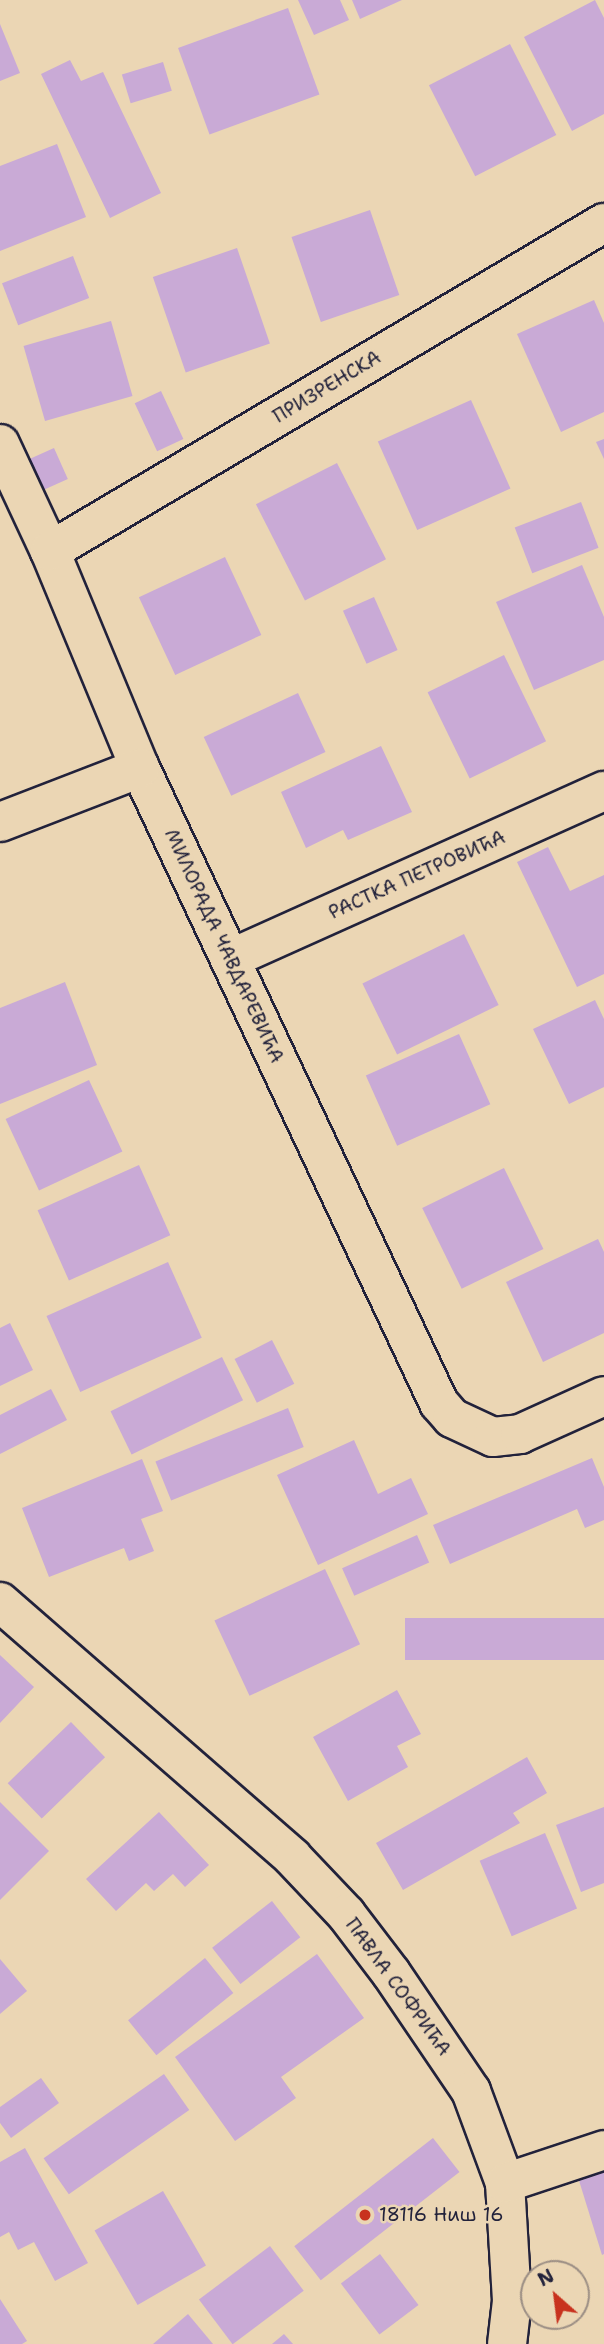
<!DOCTYPE html>
<html>
<head>
<meta charset="utf-8">
<style>
  body { margin:0 }
  #map { position:relative; width:604px; height:2344px; overflow:hidden; background:#ebd6b4; font-family:"Shantell Sans",sans-serif }
  div>[style] { position:absolute }
  .building>* { inset:0; background:#c9aad6; transform-origin:0 0 }
  .roads { filter:drop-shadow(2px 0 #22223b) drop-shadow(-2px 0 #22223b) drop-shadow(0 2px #22223b) drop-shadow(0 -2px #22223b) }
  .minor>* { height:38px; margin:-19px; padding:0 19px; transform-origin:19px; border-radius:19px; background:#ebd6b4 }
  .dots>* { width:19px; height:19px; translate:-50% -50%; box-sizing:border-box; border:4px solid #ebd6b4; border-radius:50% }
  span { translate:-50% -50%; white-space:nowrap; text-align:center; line-height:1.15; -webkit-text-stroke:5px #ebd6b4; paint-order:stroke }
  .street-label { font-size:19px; color:#22223b }
  .poi-label { font-size:19px; color:#22223b }
  .left { translate:0 -50%; text-align:left }
  .north { position:absolute; left:520px; top:2260px; width:70px; height:70px; box-sizing:border-box; background:#ebd6b4; border:2px solid #9b8e84; border-radius:50%; rotate:332deg; font-size:19px; font-weight:700; line-height:28px; text-align:center; color:#22223b }
  .north::after { content:''; display:block; margin:auto; width:24px; height:32px; background:#c8321e; clip-path:polygon(50% 0,100% 100%,50% 72%,0 100%) }
</style>
</head>
<body>
<div id="map">
  <div class="building">
    <i style="clip-path:polygon(298px 0,340px 0,349px 20px,314px 35px)"></i>
    <i style="clip-path:polygon(352px 0,402px 0,360px 19px)"></i>
    <i style="clip-path:polygon(595px 0,604px 18px,604px 114px,572px 131px,524px 37px)"></i>
    <i style="left:288px;top:8px;width:92px;height:117px;rotate:70deg"></i>
    <i style="clip-path:polygon(0 24px,20px 73px,0 81px)"></i>
    <i style="left:510px;top:44px;width:102px;height:91px;rotate:63deg"></i>
    <i style="clip-path:polygon(70px 60px,81px 81px,103px 72px,161px 193px,110px 218px,41px 74px)"></i>
    <i style="left:163px;top:62px;width:30px;height:43px;rotate:73deg"></i>
    <i style="clip-path:polygon(57px 144px,86px 217px,0 251px,0 166px)"></i>
    <i style="left:370px;top:210px;width:90px;height:83px;rotate:71deg"></i>
    <i style="left:237px;top:248px;width:101px;height:89px;rotate:71deg"></i>
    <i style="left:73px;top:256px;width:45px;height:76px;rotate:69deg"></i>
    <i style="clip-path:polygon(594px 300px,604px 323px,604px 412px,561px 432px,517px 334px)"></i>
    <i style="left:111px;top:321px;width:78px;height:91px;rotate:74deg"></i>
    <i style="left:161px;top:391px;width:53px;height:29px;rotate:65deg"></i>
    <i style="left:471px;top:400px;width:97px;height:102px;rotate:66deg"></i>
    <i style="clip-path:polygon(604px 439px,604px 459px,596px 442px)"></i>
    <i style="left:54px;top:448px;width:34px;height:28px;rotate:66deg"></i>
    <i style="left:337px;top:463px;width:108px;height:91px;rotate:63deg"></i>
    <i style="left:581px;top:502px;width:49px;height:71px;rotate:69deg"></i>
    <i style="left:225px;top:557px;width:86px;height:95px;rotate:65deg"></i>
    <i style="clip-path:polygon(582px 565px,604px 617px,604px 660px,534px 690px,496px 602px)"></i>
    <i style="left:374px;top:597px;width:58px;height:34px;rotate:66deg"></i>
    <i style="left:504px;top:655px;width:96px;height:85px;rotate:64deg"></i>
    <i style="left:298px;top:693px;width:65px;height:104px;rotate:65deg"></i>
    <i style="clip-path:polygon(381px 746px,412px 812px,348px 840px,343px 830px,306px 848px,281px 792px)"></i>
    <i style="clip-path:polygon(548px 847px,570px 891px,604px 875px,604px 974px,577px 987px,517px 862px)"></i>
    <i style="left:464px;top:934px;width:79px;height:113px;rotate:64deg"></i>
    <i style="clip-path:polygon(65px 982px,97px 1065px,0 1104px,0 1008px)"></i>
    <i style="clip-path:polygon(595px 1000px,604px 1019px,604px 1087px,569px 1104px,533px 1029px)"></i>
    <i style="left:459px;top:1034px;width:77px;height:102px;rotate:66deg"></i>
    <i style="left:89px;top:1080px;width:79px;height:92px;rotate:65deg"></i>
    <i style="left:139px;top:1165px;width:77px;height:111px;rotate:66deg"></i>
    <i style="left:504px;top:1168px;width:90px;height:91px;rotate:64deg"></i>
    <i style="clip-path:polygon(598px 1239px,604px 1252px,604px 1333px,543px 1362px,506px 1282px)"></i>
    <i style="left:168px;top:1262px;width:83px;height:133px;rotate:66deg"></i>
    <i style="clip-path:polygon(10px 1323px,33px 1370px,0 1386px,0 1328px)"></i>
    <i style="left:272px;top:1340px;width:49px;height:42px;rotate:63deg"></i>
    <i style="left:222px;top:1357px;width:48px;height:124px;rotate:64deg"></i>
    <i style="clip-path:polygon(51px 1389px,67px 1420px,0 1454px,0 1415px)"></i>
    <i style="left:288px;top:1408px;width:42px;height:143px;rotate:68deg"></i>
    <i style="clip-path:polygon(354px 1440px,378px 1494px,411px 1478px,428px 1514px,318px 1565px,277px 1475px)"></i>
    <i style="clip-path:polygon(592px 1458px,604px 1487px,604px 1520px,585px 1528px,577px 1509px,450px 1564px,433px 1525px)"></i>
    <i style="clip-path:polygon(142px 1459px,163px 1511px,141px 1519px,154px 1551px,129px 1561px,124px 1548px,49px 1577px,22px 1508px)"></i>
    <i style="left:417px;top:1535px;width:30px;height:82px;rotate:66deg"></i>
    <i style="left:325px;top:1569px;width:83px;height:122px;rotate:65deg"></i>
    <i style="left:604px;top:1618px;width:42px;height:199px;rotate:90deg"></i>
    <i style="clip-path:polygon(0 1655px,34px 1687px,0 1723px)"></i>
    <i style="clip-path:polygon(397px 1690px,421px 1734px,397px 1746px,408px 1767px,348px 1801px,313px 1737px)"></i>
    <i style="left:71px;top:1722px;width:49px;height:88px;rotate:46deg"></i>
    <i style="clip-path:polygon(527px 1757px,547px 1793px,513px 1813px,520px 1823px,403px 1890px,376px 1843px)"></i>
    <i style="clip-path:polygon(0 1802px,49px 1851px,0 1900px)"></i>
    <i style="clip-path:polygon(604px 1807px,604px 1883px,581px 1892px,556px 1825px)"></i>
    <i style="clip-path:polygon(159px 1812px,209px 1865px,185px 1887px,173px 1874px,154px 1891px,146px 1883px,116px 1911px,86px 1879px)"></i>
    <i style="left:545px;top:1833px;width:82px;height:71px;rotate:67deg"></i>
    <i style="left:272px;top:1901px;width:46px;height:76px;rotate:52deg"></i>
    <i style="clip-path:polygon(317px 1954px,364px 2018px,281px 2077px,296px 2098px,235px 2141px,175px 2057px)"></i>
    <i style="left:205px;top:1958px;width:45px;height:99px;rotate:51deg"></i>
    <i style="clip-path:polygon(0 1959px,27px 1991px,0 2014px)"></i>
    <i style="left:164px;top:2074px;width:44px;height:147px;rotate:55deg"></i>
    <i style="clip-path:polygon(41px 2078px,59px 2103px,11px 2138px,0 2123px,0 2107px)"></i>
    <i style="left:433px;top:2138px;width:43px;height:176px;rotate:52deg"></i>
    <i style="clip-path:polygon(25px 2148px,88px 2263px,55px 2281px,34px 2242px,18px 2250px,9px 2232px,0 2237px,0 2162px)"></i>
    <i style="clip-path:polygon(604px 2166px,604px 2254px,602px 2255px,577px 2174px)"></i>
    <i style="left:163px;top:2191px;width:86px;height:79px;rotate:60deg"></i>
    <i style="left:270px;top:2246px;width:56px;height:89px;rotate:53deg"></i>
    <i style="left:380px;top:2254px;width:64px;height:49px;rotate:53deg"></i>
    <i style="clip-path:polygon(0 2299px,27px 2341px,22px 2344px,0 2344px)"></i>
    <i style="clip-path:polygon(188px 2314px,213px 2344px,153px 2344px)"></i>
    <i style="clip-path:polygon(284px 2334px,293px 2344px,272px 2344px)"></i>
  </div>
  <div class="roads">
    <div class="minor">
      <i style="left:0;top:444px;width:118px;rotate:65deg"></i>
      <i style="left:50px;top:551px;width:235px;rotate:67.5deg"></i>
      <i style="left:140px;top:768px;width:702px;rotate:64.79deg"></i>
      <i style="left:439px;top:1403px;width:20px;rotate:49deg"></i>
      <i style="left:452px;top:1418px;width:45px;rotate:24.9deg"></i>
      <i style="left:493px;top:1437px;width:27px;rotate:-6deg"></i>
      <i style="left:520px;top:1434px;width:92px;rotate:-24.3deg"></i>
      <i style="left:50px;top:551px;width:644px;rotate:-30.63deg"></i>
      <i style="left:0;top:822px;width:150px;rotate:-21.1deg"></i>
      <i style="left:230px;top:959px;width:410px;rotate:-24.2deg"></i>
      <i style="left:0;top:1602px;width:388px;rotate:41.1deg"></i>
      <i style="left:292px;top:1857px;width:79px;rotate:46.5deg"></i>
      <i style="left:346px;top:1914px;width:74px;rotate:52.7deg"></i>
      <i style="left:391px;top:1973px;width:143px;rotate:55.9deg"></i>
      <i style="left:471px;top:2091px;width:98px;rotate:69.7deg"></i>
      <i style="left:505px;top:2183px;width:118px;rotate:86.6deg"></i>
      <i style="left:512px;top:2301px;width:43px;rotate:96.6deg"></i>
      <i style="left:505px;top:2183px;width:104px;rotate:-18.4deg"></i>
    </div>
  </div>
  <div class="dots">
    <i style="left:365px;top:2215px;background:#c8321e"></i>
  </div>
  <div class="street-label">
    <span style="left:327px;top:387px;rotate:-31deg">ПРИЗРЕНСКА</span>
    <span style="left:417px;top:875px;rotate:-24deg">РАСТКА ПЕТРОВИЋА</span>
    <span style="left:224px;top:946px;rotate:65deg">МИЛОРАДА ЧАВДАРЕВИЋА</span>
    <span style="left:398px;top:1987px;rotate:54deg">ПАВЛА СОФРИЋА</span>
  </div>
  <div class="poi-label">
    <span class="left" style="left:379px;top:2215px">18116 Ниш 16</span>
  </div>
  <div class="north">N</div>
</div>
</body>
</html>
